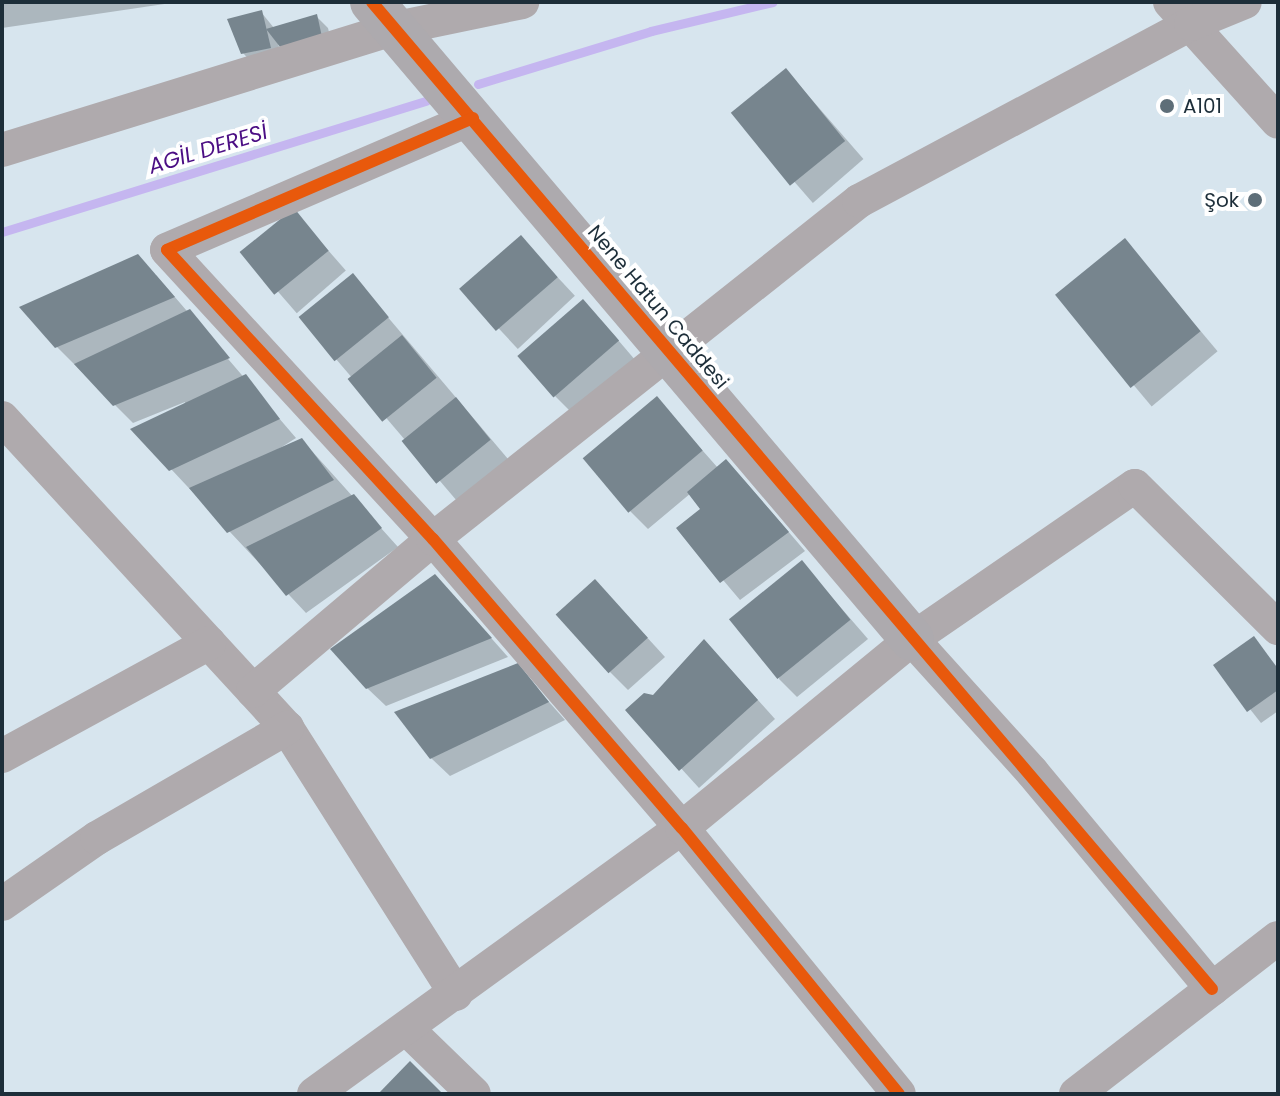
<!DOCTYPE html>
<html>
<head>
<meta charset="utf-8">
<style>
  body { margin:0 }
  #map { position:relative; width:1280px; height:1096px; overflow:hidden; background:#d7e5ee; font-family:Poppins,sans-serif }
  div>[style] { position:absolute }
  .shadow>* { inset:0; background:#0003; transform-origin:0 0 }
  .stream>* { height:9px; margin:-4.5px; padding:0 4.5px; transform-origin:4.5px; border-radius:4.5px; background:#c5b6f0 }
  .building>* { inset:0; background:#77858e; transform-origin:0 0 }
  .street>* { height:34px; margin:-17px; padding:0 17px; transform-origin:17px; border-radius:17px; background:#afaaad }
  .secondary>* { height:44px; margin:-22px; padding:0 22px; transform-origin:22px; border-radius:22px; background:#adaaae }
  .cycleway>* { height:12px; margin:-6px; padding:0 6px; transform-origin:6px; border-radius:6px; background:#e8590c }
  .dots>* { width:22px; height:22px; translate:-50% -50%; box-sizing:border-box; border:4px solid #fff; border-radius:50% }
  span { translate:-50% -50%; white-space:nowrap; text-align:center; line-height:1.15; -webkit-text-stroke:8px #fff; paint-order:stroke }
  .poi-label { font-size:20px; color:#1d2e39 }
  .left { translate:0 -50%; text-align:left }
  .right { translate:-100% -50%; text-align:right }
  .street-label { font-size:20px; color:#1d2e39 }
  .water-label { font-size:22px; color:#4b0e84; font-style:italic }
  .frame { position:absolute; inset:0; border:4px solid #1d2e39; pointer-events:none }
</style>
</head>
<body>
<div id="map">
  <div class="shadow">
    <i style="clip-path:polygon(2px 2px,178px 2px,2px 28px)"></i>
    <i style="clip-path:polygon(261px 12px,274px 28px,316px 16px,328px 28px,333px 49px,277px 39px,282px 60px,255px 66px,243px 53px)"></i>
    <i style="left:786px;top:70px;width:118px;height:67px;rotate:49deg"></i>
    <i style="left:294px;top:211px;width:79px;height:65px;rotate:49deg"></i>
    <i style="left:521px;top:238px;width:79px;height:78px;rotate:47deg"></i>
    <i style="left:1125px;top:241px;width:144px;height:86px;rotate:50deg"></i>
    <i style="clip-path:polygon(156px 275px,296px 438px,269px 455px,302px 440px,398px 547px,306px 613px,171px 469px,185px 402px,133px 423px,56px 346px)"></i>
    <i style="clip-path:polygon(353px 276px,508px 459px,457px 501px,336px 359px)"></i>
    <i style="clip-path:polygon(601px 320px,636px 361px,574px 415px,555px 396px)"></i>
    <i style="clip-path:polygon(657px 399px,718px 468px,744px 480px,805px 551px,740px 600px,679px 528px,703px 509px,691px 493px,648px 529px,630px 511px)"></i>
    <i style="clip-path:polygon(802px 563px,868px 639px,797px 697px,779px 679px)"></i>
    <i style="clip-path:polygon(453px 595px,508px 657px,386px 706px,367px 688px)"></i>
    <i style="clip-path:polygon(613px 600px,665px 657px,628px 690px,610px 672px)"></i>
    <i style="clip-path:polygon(1253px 638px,1278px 668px,1278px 711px,1261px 723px,1216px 666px)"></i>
    <i style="clip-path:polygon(722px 660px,775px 719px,699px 788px,628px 710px)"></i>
    <i style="clip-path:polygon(517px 666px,565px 720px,450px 776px,431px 758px)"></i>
  </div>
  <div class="stream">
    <i style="left:478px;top:84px;width:181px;rotate:-17deg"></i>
    <i style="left:651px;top:31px;width:125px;rotate:-13.4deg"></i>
    <i style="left:2px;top:232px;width:444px;rotate:-17.2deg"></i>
  </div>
  <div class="building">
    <i style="clip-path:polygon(262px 10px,271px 48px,241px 54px,227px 19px)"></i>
    <i style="clip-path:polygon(317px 14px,322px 37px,284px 52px,266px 29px)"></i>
    <i style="left:786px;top:68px;width:94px;height:71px;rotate:51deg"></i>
    <i style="left:294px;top:208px;width:55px;height:70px;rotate:51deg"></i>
    <i style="left:521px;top:235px;width:56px;height:82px;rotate:49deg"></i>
    <i style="left:1125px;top:238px;width:120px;height:90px;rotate:51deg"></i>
    <i style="clip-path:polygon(138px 254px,175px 297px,55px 348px,19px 307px)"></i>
    <i style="left:353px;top:273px;width:57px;height:70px;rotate:51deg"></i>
    <i style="left:583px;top:299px;width:55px;height:87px;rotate:49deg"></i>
    <i style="clip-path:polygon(190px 309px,230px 358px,113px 406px,74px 364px)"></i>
    <i style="left:402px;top:335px;width:55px;height:70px;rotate:51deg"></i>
    <i style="clip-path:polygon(246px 374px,280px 419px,169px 471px,130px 429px)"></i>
    <i style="left:657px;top:396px;width:71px;height:97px;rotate:50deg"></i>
    <i style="left:456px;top:397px;width:55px;height:70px;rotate:51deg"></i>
    <i style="clip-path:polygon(302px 438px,334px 480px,227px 533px,189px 488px)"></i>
    <i style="clip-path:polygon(726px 459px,789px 532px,720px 583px,676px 528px,700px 509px,687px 492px)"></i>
    <i style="clip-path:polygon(354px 494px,382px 528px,286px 596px,246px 547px)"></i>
    <i style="left:802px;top:560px;width:77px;height:94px;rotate:51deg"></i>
    <i style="clip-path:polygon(435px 574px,492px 638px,366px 689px,330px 649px)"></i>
    <i style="left:595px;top:579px;width:79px;height:53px;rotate:48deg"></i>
    <i style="clip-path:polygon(1254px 636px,1278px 669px,1278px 690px,1247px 712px,1213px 665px)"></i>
    <i style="clip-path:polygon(704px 639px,758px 700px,679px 771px,625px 710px,644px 693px,653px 695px)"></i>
    <i style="clip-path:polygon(518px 663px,549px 702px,430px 759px,394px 712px)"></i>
    <i style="clip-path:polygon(410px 1061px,443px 1094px,378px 1094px)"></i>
  </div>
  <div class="street">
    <i style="left:1170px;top:2px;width:161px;rotate:48deg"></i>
    <i style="left:473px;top:118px;width:333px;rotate:156.7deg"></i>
    <i style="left:167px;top:250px;width:393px;rotate:47.4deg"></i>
    <i style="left:433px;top:539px;width:381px;rotate:49.3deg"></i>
    <i style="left:682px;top:828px;width:343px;rotate:50.8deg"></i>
    <i style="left:2px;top:150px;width:413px;rotate:-17.2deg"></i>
    <i style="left:397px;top:28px;width:128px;rotate:-11.7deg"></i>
    <i style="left:2px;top:418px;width:421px;rotate:47.4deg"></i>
    <i style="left:287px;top:728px;width:315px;rotate:57.6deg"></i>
    <i style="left:912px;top:639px;width:179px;rotate:47.9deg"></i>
    <i style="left:1032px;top:772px;width:282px;rotate:50.3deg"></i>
    <i style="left:253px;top:691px;width:236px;rotate:-40.2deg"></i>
    <i style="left:433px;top:539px;width:544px;rotate:-38.43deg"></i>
    <i style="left:859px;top:201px;width:376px;rotate:-28.1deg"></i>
    <i style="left:1191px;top:24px;width:58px;rotate:-22.2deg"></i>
    <i style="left:2px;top:756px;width:236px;rotate:-28.6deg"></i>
    <i style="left:2px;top:904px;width:116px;rotate:-34.8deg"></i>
    <i style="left:97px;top:838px;width:220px;rotate:-30.1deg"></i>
    <i style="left:407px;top:1029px;width:93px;rotate:44.1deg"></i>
    <i style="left:314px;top:1094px;width:454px;rotate:-35.9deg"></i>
    <i style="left:682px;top:828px;width:298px;rotate:-39.4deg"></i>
    <i style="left:912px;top:639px;width:270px;rotate:-34.5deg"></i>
    <i style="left:1135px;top:486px;width:202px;rotate:44.8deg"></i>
    <i style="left:1076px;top:1094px;width:255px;rotate:-37.7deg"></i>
  </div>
  <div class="secondary">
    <i style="left:372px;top:2px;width:835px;rotate:49.71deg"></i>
  </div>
  <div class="cycleway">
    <i style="left:372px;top:2px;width:1296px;rotate:49.6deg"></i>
    <i style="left:473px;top:118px;width:333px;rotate:156.7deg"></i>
    <i style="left:167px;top:250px;width:393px;rotate:47.4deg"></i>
    <i style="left:433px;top:539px;width:381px;rotate:49.3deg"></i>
    <i style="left:682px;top:828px;width:343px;rotate:50.8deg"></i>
  </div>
  <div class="dots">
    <i style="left:1167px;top:106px;background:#5e6e78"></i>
    <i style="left:1255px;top:200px;background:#5e6e78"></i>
  </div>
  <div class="poi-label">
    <span class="left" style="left:1183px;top:106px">A101</span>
    <span class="right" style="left:1239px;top:200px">Şok</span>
  </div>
  <div class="street-label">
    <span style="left:658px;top:307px;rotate:50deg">Nene Hatun Caddesi</span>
  </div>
  <div class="water-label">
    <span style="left:208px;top:149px;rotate:-17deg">AGİL DERESİ</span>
  </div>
  <div class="frame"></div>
</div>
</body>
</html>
